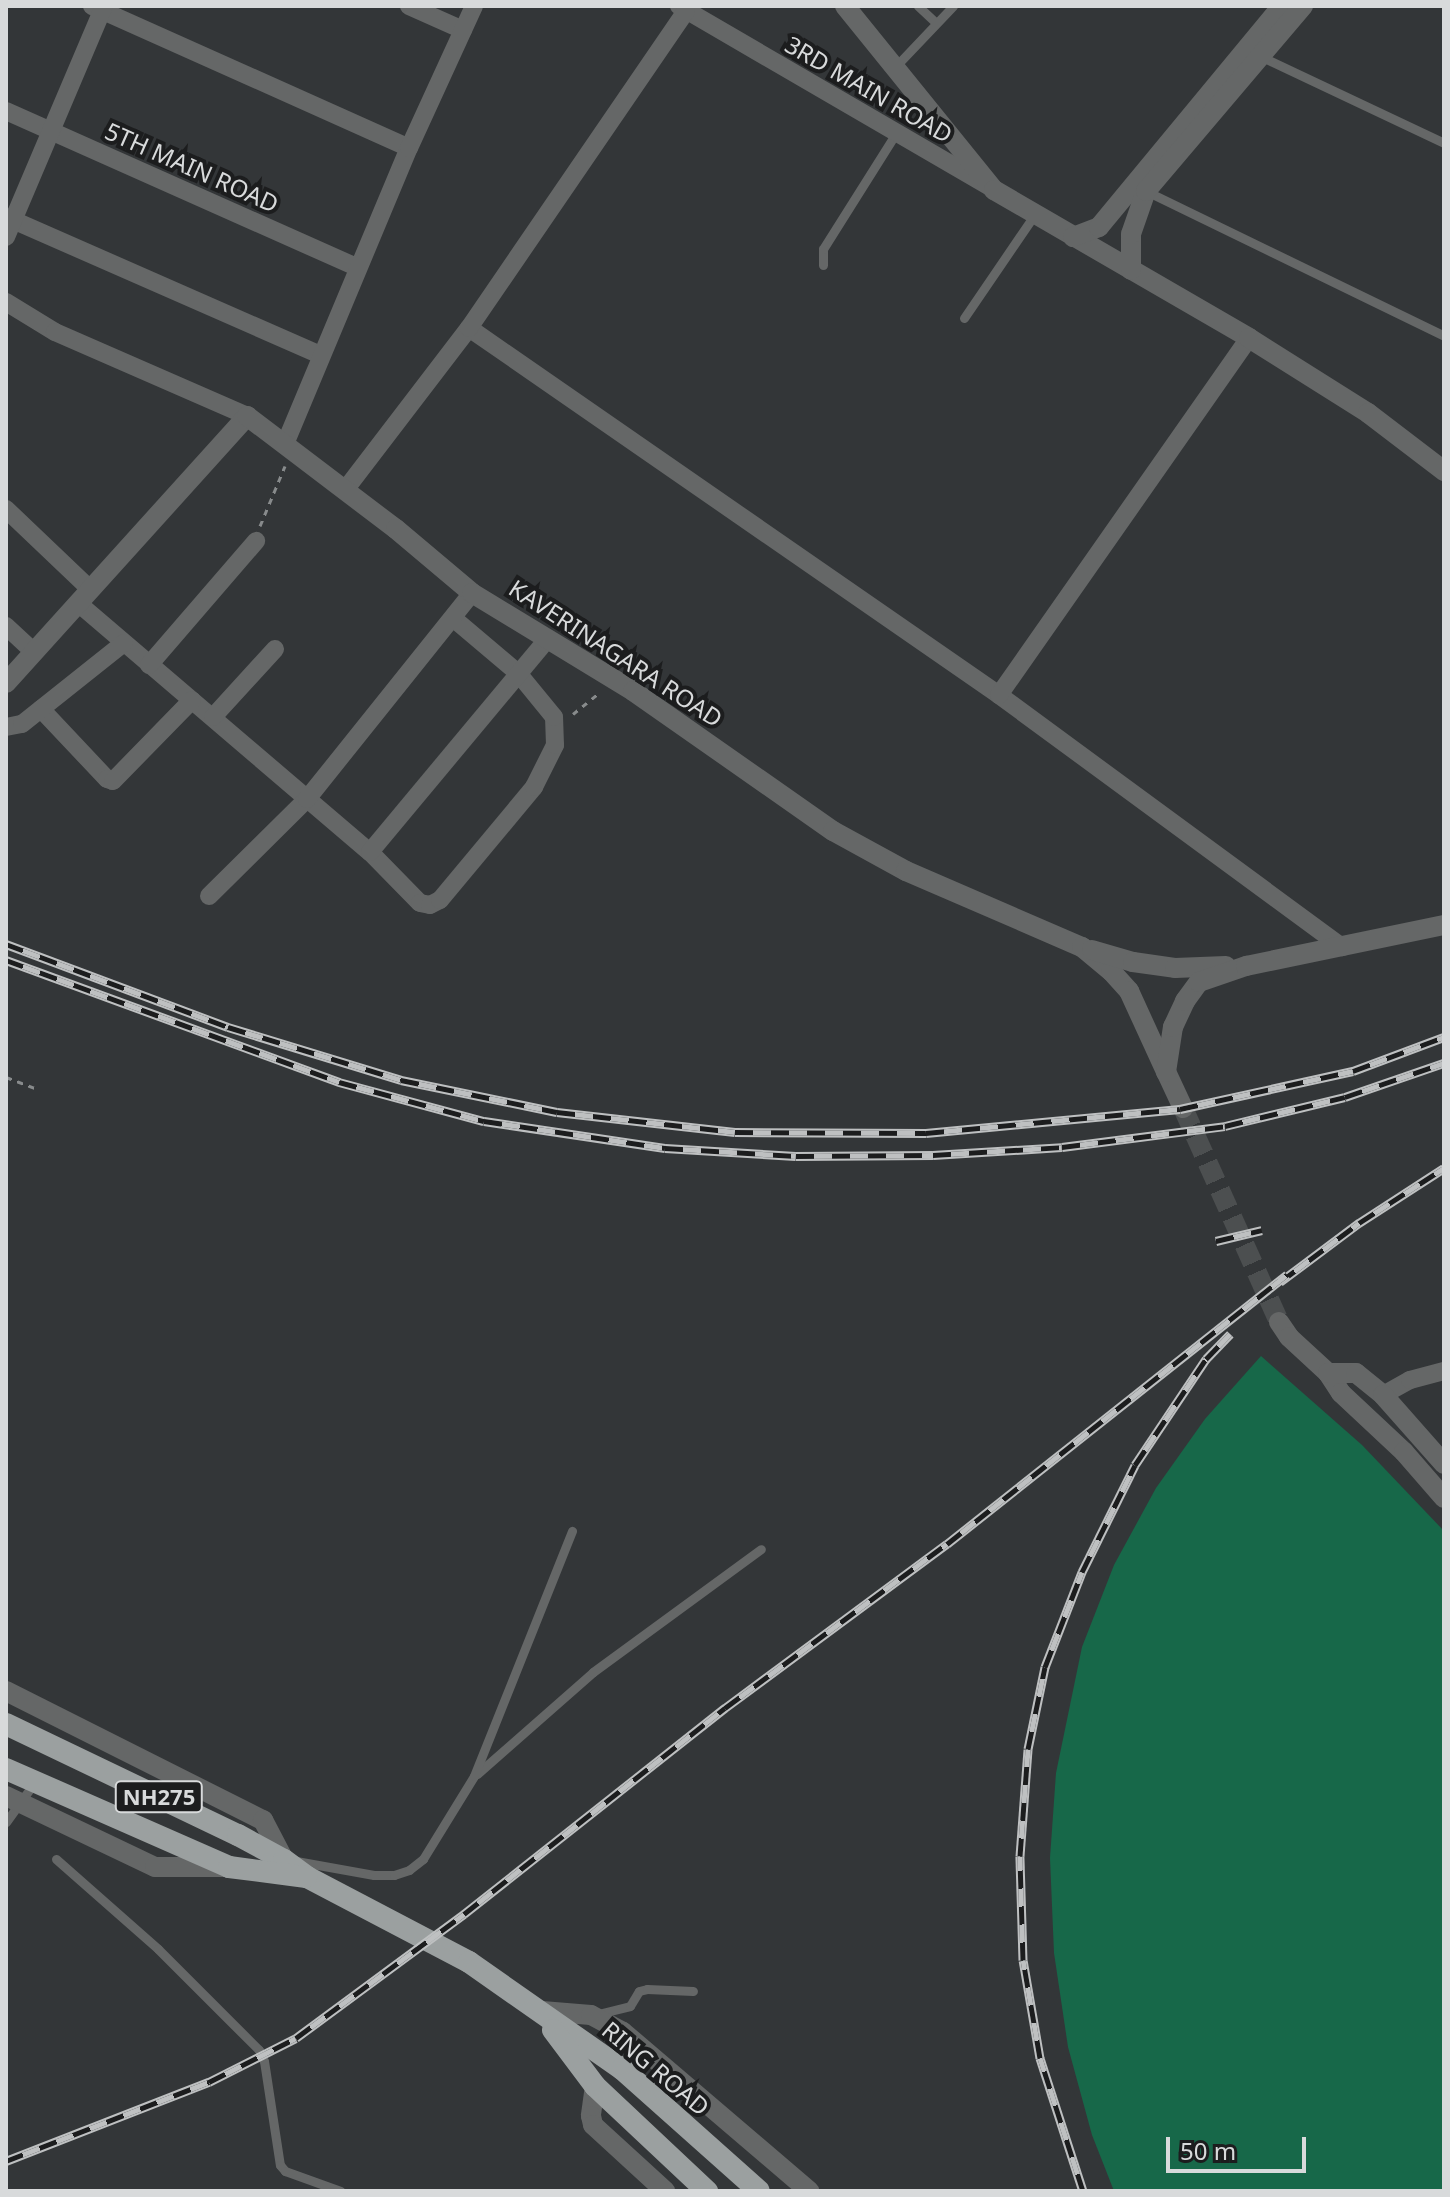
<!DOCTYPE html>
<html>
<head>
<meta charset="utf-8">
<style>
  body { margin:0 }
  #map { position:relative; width:1450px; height:2197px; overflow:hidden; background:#333638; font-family:"Noto Sans",sans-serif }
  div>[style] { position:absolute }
  .green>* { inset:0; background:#176849 }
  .tertiary-tunnel>* { height:20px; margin-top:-10px; transform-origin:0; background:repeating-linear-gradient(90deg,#4c4f50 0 20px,transparent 0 30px) }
  .path>* { height:3px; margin-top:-1.5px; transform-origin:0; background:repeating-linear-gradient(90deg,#888b8c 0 6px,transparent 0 12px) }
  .service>* { height:9px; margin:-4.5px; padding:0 4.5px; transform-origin:4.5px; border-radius:4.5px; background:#656767 }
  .minor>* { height:18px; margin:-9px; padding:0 9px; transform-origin:9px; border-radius:9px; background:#656767 }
  .tertiary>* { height:20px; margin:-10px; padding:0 10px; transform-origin:10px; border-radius:10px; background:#656767 }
  .trunk>* { height:22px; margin:-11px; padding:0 11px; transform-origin:11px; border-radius:11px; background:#9ba0a0 }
  .rail>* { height:9px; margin-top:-4.5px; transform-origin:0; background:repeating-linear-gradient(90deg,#1c1d1e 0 18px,#bec0c1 0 36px); box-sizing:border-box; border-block:2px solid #bec0c1 }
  span { translate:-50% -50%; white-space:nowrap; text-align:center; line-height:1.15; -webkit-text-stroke:8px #1c1d1e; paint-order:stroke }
  .shield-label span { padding:2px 6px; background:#1c1d1e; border:2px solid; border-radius:6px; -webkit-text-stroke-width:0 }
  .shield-label { font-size:22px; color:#d8dadb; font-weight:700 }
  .street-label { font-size:24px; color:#d8dadb }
  .frame { position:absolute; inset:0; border:8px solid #d8dadb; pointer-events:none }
  .scale { position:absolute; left:1166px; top:2137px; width:140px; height:36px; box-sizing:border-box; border:4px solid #d8dadb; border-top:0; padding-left:10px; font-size:24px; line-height:28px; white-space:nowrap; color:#d8dadb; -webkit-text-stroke:6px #1c1d1e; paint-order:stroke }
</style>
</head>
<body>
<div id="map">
  <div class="green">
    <i style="clip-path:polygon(1261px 1356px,1362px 1445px,1444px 1531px,1444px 2191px,1114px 2191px,1092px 2135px,1068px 2047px,1054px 1953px,1050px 1858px,1056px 1773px,1082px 1647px,1114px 1565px,1156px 1488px,1205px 1419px)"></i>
  </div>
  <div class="tertiary-tunnel">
    <i style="left:1183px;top:1108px;width:235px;rotate:65.8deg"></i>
  </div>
  <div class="path">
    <i style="left:260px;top:526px;width:65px;rotate:-67.4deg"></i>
    <i style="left:573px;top:714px;width:32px;rotate:-39deg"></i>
    <i style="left:6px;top:1077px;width:34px;rotate:21deg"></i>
  </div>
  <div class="service">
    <i style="left:918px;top:6px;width:23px;rotate:43deg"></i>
    <i style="left:1260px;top:56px;width:204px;rotate:25.3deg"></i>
    <i style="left:896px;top:66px;width:83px;rotate:-46.5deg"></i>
    <i style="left:1146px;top:191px;width:331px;rotate:25.9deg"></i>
    <i style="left:823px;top:265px;width:16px;rotate:-90deg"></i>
    <i style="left:823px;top:249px;width:137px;rotate:-57.8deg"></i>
    <i style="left:964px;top:318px;width:126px;rotate:-55.7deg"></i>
    <i style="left:477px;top:1774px;width:154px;rotate:-41.3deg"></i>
    <i style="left:593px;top:1672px;width:208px;rotate:-36.2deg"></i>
    <i style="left:6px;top:1822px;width:48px;rotate:-54.3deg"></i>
    <i style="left:56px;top:1859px;width:136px;rotate:41.4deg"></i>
    <i style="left:158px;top:1949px;width:143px;rotate:45deg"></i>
    <i style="left:259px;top:2050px;width:12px;rotate:66deg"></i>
    <i style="left:264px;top:2061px;width:105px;rotate:81.3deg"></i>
    <i style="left:280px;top:2165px;width:8px;rotate:50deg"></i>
    <i style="left:285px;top:2171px;width:59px;rotate:19.7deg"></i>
    <i style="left:296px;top:1861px;width:79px;rotate:10.2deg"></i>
    <i style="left:374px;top:1875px;width:20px"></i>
    <i style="left:394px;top:1875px;width:16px;rotate:-18deg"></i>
    <i style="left:409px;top:1870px;width:18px;rotate:-38deg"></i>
    <i style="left:423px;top:1859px;width:97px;rotate:-58.4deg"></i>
    <i style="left:474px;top:1776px;width:264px;rotate:-68.2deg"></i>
    <i style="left:598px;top:2014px;width:33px;rotate:-14deg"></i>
    <i style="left:630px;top:2006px;width:17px;rotate:-59deg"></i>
    <i style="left:639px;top:1991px;width:8px;rotate:-14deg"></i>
    <i style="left:647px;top:1989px;width:46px;rotate:2.5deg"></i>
  </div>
  <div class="minor">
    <i style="left:92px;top:6px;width:347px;rotate:24.1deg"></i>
    <i style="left:409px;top:6px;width:59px;rotate:24deg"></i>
    <i style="left:679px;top:6px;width:358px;rotate:30.2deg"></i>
    <i style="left:6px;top:111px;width:385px;rotate:24deg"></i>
    <i style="left:6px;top:217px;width:344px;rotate:23.7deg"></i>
    <i style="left:6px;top:237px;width:251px;rotate:-67deg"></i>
    <i style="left:6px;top:302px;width:57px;rotate:31.5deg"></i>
    <i style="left:55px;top:332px;width:210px;rotate:23.6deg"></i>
    <i style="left:469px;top:328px;width:645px;rotate:34.7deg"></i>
    <i style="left:999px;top:695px;width:426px;rotate:36.3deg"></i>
    <i style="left:285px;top:444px;width:321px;rotate:-67.3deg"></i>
    <i style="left:409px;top:148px;width:156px;rotate:-65.4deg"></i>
    <i style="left:345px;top:490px;width:204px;rotate:-52.6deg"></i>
    <i style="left:469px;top:328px;width:384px;rotate:-55.6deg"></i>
    <i style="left:6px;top:509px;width:117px;rotate:43.6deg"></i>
    <i style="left:78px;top:603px;width:384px;rotate:40.5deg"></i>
    <i style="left:370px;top:852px;width:71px;rotate:45.6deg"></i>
    <i style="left:420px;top:903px;width:10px;rotate:11deg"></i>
    <i style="left:430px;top:905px;width:11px;rotate:-27deg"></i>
    <i style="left:440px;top:900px;width:147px;rotate:-50.2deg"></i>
    <i style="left:534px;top:787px;width:47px;rotate:-63.4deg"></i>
    <i style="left:555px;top:745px;width:28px;rotate:-92deg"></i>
    <i style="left:554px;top:717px;width:57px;rotate:-129.3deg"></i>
    <i style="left:518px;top:673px;width:85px;rotate:-139.8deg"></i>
    <i style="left:6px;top:626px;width:38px;rotate:43deg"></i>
    <i style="left:149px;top:665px;width:164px;rotate:-49.2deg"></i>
    <i style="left:999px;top:695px;width:436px;rotate:-55deg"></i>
    <i style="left:41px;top:709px;width:96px;rotate:46.7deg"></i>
    <i style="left:107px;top:779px;width:6px;rotate:18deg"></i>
    <i style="left:113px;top:781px;width:113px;rotate:-45.7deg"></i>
    <i style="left:213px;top:717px;width:92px;rotate:-47.6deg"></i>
    <i style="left:6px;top:727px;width:16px;rotate:-11deg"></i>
    <i style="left:22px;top:724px;width:130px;rotate:-38.5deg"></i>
    <i style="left:370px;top:852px;width:278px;rotate:-50.2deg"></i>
    <i style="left:209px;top:896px;width:138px;rotate:-44.7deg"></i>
    <i style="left:307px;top:799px;width:264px;rotate:-51.3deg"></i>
    <i style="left:1383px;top:1395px;width:31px;rotate:-29deg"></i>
    <i style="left:1410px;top:1380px;width:35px;rotate:-15deg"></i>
  </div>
  <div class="tertiary">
    <i style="left:845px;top:6px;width:237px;rotate:51deg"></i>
    <i style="left:994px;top:190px;width:295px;rotate:30.1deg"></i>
    <i style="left:1249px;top:338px;width:141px;rotate:32.2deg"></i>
    <i style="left:1368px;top:413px;width:96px;rotate:37.3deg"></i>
    <i style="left:1073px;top:237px;width:28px;rotate:-21deg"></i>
    <i style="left:1099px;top:227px;width:287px;rotate:-50.4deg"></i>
    <i style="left:1131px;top:270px;width:36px;rotate:-90deg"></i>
    <i style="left:1131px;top:234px;width:46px;rotate:-70.8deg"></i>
    <i style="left:1146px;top:191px;width:243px;rotate:-49.7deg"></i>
    <i style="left:6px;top:683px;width:360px;rotate:-47.9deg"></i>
    <i style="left:247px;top:416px;width:187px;rotate:37.2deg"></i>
    <i style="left:396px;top:529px;width:99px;rotate:40.1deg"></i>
    <i style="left:472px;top:593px;width:188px;rotate:31.3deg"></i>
    <i style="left:633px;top:691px;width:244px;rotate:35deg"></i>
    <i style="left:833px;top:831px;width:83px;rotate:28.7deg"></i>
    <i style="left:906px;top:871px;width:192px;rotate:23.4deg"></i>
    <i style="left:1082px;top:947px;width:38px;rotate:40deg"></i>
    <i style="left:1111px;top:971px;width:27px;rotate:48deg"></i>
    <i style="left:1129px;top:991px;width:89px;rotate:65.4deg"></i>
    <i style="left:1092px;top:950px;width:43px;rotate:16.3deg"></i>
    <i style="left:1133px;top:962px;width:42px;rotate:8.1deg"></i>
    <i style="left:1175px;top:968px;width:51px;rotate:-2.2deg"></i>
    <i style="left:1183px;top:1108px;width:40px;rotate:-115deg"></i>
    <i style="left:1166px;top:1072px;width:46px;rotate:-81.2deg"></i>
    <i style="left:1173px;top:1027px;width:29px;rotate:-65deg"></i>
    <i style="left:1185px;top:1001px;width:24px;rotate:-54deg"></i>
    <i style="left:1199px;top:982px;width:50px;rotate:-18.8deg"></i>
    <i style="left:1246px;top:966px;width:202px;rotate:-11.7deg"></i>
    <i style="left:1279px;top:1322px;width:18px;rotate:56deg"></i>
    <i style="left:1289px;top:1337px;width:53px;rotate:42.7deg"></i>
    <i style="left:1328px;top:1373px;width:24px;rotate:57deg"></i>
    <i style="left:1341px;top:1393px;width:86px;rotate:43.1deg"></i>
    <i style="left:1404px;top:1452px;width:61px;rotate:49deg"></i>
    <i style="left:1328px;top:1373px;width:28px"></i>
    <i style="left:1356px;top:1373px;width:35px;rotate:39deg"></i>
    <i style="left:1383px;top:1395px;width:92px;rotate:48.5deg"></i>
    <i style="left:6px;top:1691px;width:288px;rotate:26.7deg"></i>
    <i style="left:263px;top:1820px;width:45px;rotate:62.3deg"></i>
    <i style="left:6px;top:1796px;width:165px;rotate:25.5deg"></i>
    <i style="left:155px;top:1867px;width:74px"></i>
    <i style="left:542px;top:2011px;width:49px;rotate:4.7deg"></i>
    <i style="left:591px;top:2015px;width:36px;rotate:28deg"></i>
    <i style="left:623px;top:2032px;width:245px;rotate:40.5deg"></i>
    <i style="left:595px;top:2086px;width:30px;rotate:98deg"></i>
    <i style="left:591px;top:2116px;width:9px;rotate:77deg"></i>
    <i style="left:593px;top:2125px;width:98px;rotate:42.5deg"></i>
  </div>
  <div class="trunk">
    <i style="left:6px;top:1724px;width:257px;rotate:25.6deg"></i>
    <i style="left:238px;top:1835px;width:52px;rotate:28.5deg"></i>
    <i style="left:284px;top:1860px;width:29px;rotate:36deg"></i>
    <i style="left:307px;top:1877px;width:183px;rotate:27.7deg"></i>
    <i style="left:469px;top:1962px;width:187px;rotate:35deg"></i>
    <i style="left:622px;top:2069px;width:183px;rotate:41.7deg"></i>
    <i style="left:6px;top:1769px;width:244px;rotate:23.7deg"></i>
    <i style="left:229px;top:1867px;width:78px;rotate:7.4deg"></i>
    <i style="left:553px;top:2030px;width:70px;rotate:53.1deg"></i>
    <i style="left:595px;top:2086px;width:154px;rotate:43.2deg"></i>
  </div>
  <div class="rail">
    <i style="left:6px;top:944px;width:237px;rotate:20.5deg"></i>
    <i style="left:228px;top:1027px;width:181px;rotate:17deg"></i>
    <i style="left:401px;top:1080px;width:159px;rotate:11.6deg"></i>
    <i style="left:557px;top:1112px;width:179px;rotate:6.4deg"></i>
    <i style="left:735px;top:1132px;width:191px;rotate:0.3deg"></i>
    <i style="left:926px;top:1133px;width:255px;rotate:-5.4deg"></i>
    <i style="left:1180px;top:1109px;width:177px;rotate:-12.4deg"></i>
    <i style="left:1353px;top:1071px;width:97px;rotate:-20.5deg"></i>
    <i style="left:6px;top:960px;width:355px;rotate:20.1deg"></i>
    <i style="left:339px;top:1082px;width:150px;rotate:15.1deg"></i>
    <i style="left:484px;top:1121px;width:183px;rotate:8.5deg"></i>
    <i style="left:665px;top:1148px;width:131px;rotate:3.5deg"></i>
    <i style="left:796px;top:1156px;width:137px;rotate:-0.4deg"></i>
    <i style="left:933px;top:1155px;width:129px;rotate:-3.5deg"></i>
    <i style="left:1062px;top:1147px;width:164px;rotate:-7.3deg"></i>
    <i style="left:1225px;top:1126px;width:123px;rotate:-13.6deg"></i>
    <i style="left:1345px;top:1097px;width:105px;rotate:-19deg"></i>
    <i style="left:1216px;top:1241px;width:47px;rotate:-13.4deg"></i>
    <i style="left:1280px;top:1282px;width:99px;rotate:-36.8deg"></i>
    <i style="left:1359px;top:1223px;width:101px;rotate:-32.9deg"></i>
    <i style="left:6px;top:2161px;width:218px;rotate:-21.3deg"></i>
    <i style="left:209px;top:2082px;width:97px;rotate:-26.8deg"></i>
    <i style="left:296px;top:2038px;width:209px;rotate:-36.4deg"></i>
    <i style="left:464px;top:1914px;width:333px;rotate:-38.3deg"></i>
    <i style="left:725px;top:1708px;width:276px;rotate:-36.5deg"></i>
    <i style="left:947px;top:1544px;width:434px;rotate:-38.4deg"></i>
    <i style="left:1083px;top:2191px;width:140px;rotate:-107.9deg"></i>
    <i style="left:1040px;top:2058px;width:99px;rotate:-99.8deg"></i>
    <i style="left:1023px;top:1960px;width:104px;rotate:-91.7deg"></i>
    <i style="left:1020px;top:1856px;width:107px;rotate:-85.7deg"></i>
    <i style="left:1028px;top:1749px;width:84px;rotate:-78.3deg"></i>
    <i style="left:1045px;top:1667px;width:102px;rotate:-68.7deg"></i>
    <i style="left:1082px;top:1572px;width:119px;rotate:-63.6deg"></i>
    <i style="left:1135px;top:1465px;width:128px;rotate:-56.2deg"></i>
    <i style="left:1206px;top:1359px;width:35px;rotate:-46deg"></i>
  </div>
  <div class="shield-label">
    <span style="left:159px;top:1797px">NH275</span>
  </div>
  <div class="street-label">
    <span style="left:869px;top:89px;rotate:30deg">3RD MAIN ROAD</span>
    <span style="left:192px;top:167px;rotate:24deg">5TH MAIN ROAD</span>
    <span style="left:616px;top:653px;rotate:33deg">KAVERINAGARA ROAD</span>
    <span style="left:656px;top:2068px;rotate:40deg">RING ROAD</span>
  </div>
  <div class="frame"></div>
  <div class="scale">50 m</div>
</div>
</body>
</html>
